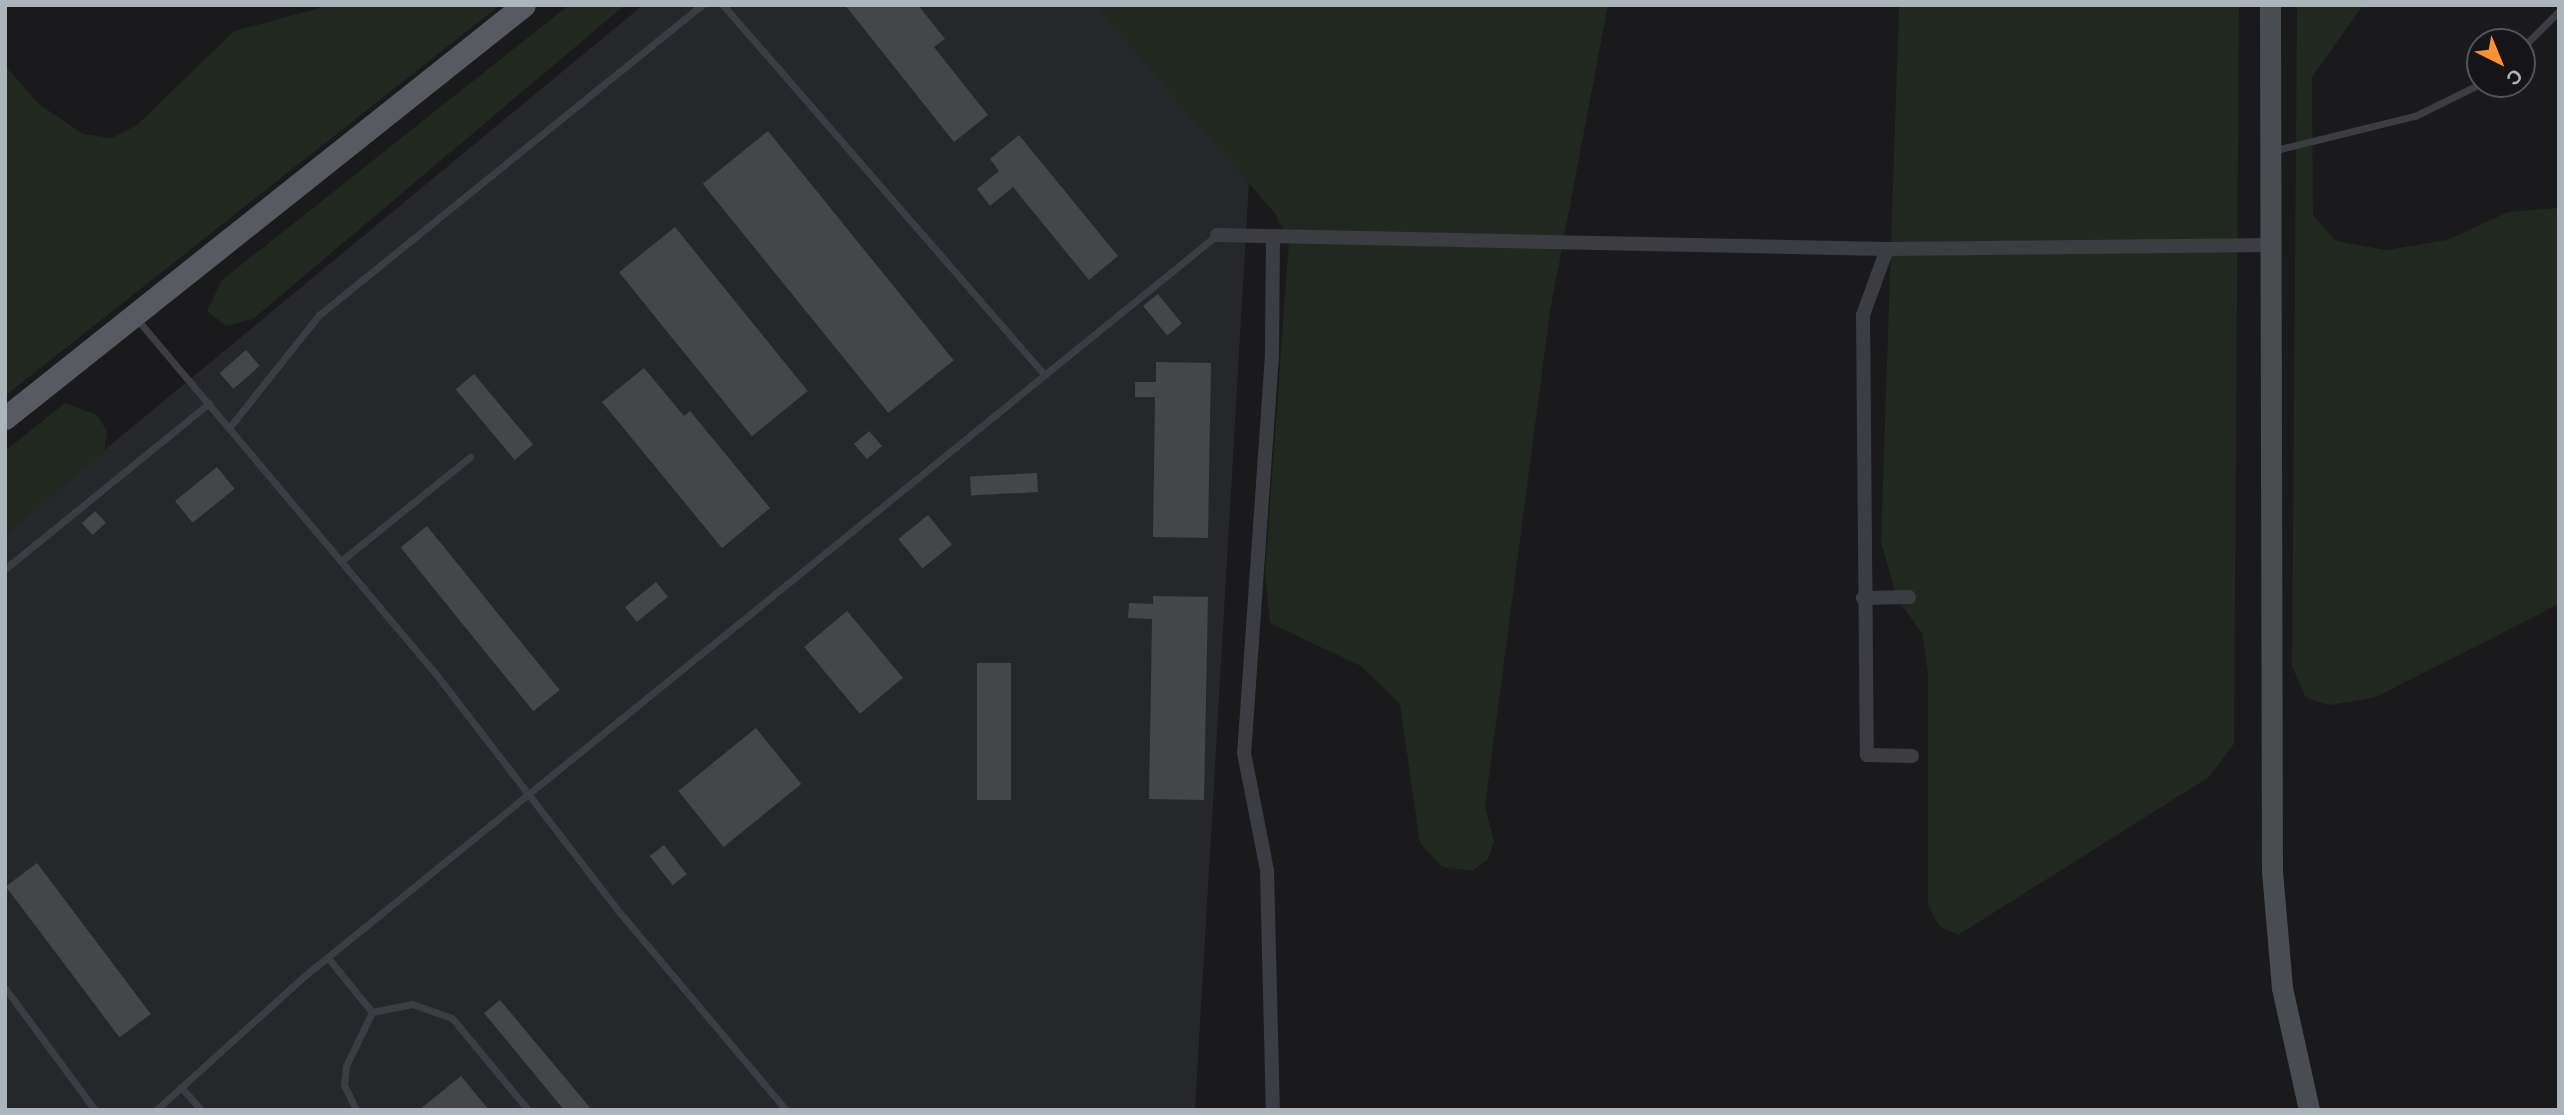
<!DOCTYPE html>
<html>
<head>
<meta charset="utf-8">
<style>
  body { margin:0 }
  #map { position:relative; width:2564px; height:1115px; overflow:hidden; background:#1a1a1c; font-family:Arial,sans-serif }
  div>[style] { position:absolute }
  .built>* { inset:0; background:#26272a }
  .green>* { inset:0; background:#20281f }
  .building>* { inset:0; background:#444649; transform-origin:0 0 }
  .service>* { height:7px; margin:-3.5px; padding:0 3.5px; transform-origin:3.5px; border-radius:3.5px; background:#3b3d42 }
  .minor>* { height:14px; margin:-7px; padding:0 7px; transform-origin:7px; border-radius:7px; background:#3b3d42 }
  .secondary>* { height:21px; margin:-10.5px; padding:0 10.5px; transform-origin:10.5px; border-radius:10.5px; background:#494d52 }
  .primary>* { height:23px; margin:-11.5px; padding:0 11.5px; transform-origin:11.5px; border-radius:11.5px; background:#575b61 }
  span { translate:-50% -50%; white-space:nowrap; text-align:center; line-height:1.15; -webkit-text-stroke:7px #151518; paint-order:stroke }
  .frame { position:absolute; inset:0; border:7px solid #acb4bc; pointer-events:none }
  .north { position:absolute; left:2466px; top:28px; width:70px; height:70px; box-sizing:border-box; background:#151518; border:2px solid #51555a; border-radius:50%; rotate:137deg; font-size:19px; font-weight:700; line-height:28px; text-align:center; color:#acb4bc }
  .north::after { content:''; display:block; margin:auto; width:24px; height:32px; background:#f99235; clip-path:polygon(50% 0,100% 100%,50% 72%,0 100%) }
</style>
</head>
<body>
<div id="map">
  <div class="built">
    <i style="clip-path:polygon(643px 5px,1118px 5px,1249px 182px,1195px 1110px,5px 1110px,5px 532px)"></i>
  </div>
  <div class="green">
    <i style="clip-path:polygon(331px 5px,500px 5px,5px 396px,5px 66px,39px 104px,83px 134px,112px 138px,137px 125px,234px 31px)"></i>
    <i style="clip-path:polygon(569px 5px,625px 5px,253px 319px,226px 326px,207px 311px,222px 280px)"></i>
    <i style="clip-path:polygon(1094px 5px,1608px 5px,1550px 311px,1485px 807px,1494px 841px,1488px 859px,1472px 871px,1442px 867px,1420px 843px,1400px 704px,1361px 666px,1270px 623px,1265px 572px,1289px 241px,1274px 212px)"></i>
    <i style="clip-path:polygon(1899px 5px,2239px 5px,2234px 744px,2209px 777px,1958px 935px,1939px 926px,1928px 905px,1928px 673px,1922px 633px,1897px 598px,1881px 542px)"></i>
    <i style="clip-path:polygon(2297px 5px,2363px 5px,2312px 77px,2313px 215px,2336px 241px,2386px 250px,2447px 240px,2508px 212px,2559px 208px,2559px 604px,2374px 698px,2329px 705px,2306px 698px,2292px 666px)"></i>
    <i style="clip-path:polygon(65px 403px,97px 415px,107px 431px,104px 452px,5px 536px,5px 451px)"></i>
  </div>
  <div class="building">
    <i style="clip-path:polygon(845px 5px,918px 5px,945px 39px,934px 47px,988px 115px,954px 142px)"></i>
    <i style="left:768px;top:131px;width:295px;height:84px;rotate:51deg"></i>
    <i style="clip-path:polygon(1019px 135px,1118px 256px,1089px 280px,1013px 187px,990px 206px,977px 189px,999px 171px,990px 159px)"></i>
    <i style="left:675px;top:227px;width:211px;height:72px;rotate:51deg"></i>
    <i style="left:1158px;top:294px;width:38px;height:19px;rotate:51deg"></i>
    <i style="left:246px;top:350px;width:21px;height:35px;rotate:49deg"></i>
    <i style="clip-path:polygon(1156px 362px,1211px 363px,1208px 538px,1153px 537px,1155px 397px,1135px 397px,1135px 382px,1156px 382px)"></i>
    <i style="clip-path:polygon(644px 368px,684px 416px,690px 411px,770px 508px,722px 548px,602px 402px)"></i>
    <i style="left:474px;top:374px;width:92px;height:24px;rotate:50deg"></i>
    <i style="left:869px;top:431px;width:20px;height:20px;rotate:49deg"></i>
    <i style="left:217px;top:467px;width:28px;height:54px;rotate:51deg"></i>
    <i style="left:1037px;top:473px;width:19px;height:67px;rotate:87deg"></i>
    <i style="left:95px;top:511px;width:16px;height:18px;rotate:47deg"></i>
    <i style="left:928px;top:515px;width:38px;height:38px;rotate:51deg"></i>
    <i style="left:427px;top:526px;width:211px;height:34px;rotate:51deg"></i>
    <i style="left:656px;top:582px;width:19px;height:40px;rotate:51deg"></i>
    <i style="clip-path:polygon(1153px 596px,1208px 597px,1204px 800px,1149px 799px,1152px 619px,1128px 618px,1129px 603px,1153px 604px)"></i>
    <i style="left:847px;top:611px;width:87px;height:56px;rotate:50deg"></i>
    <i style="left:977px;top:663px;width:34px;height:137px"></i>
    <i style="left:756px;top:728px;width:72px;height:100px;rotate:51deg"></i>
    <i style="left:664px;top:845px;width:37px;height:18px;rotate:52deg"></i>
    <i style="left:37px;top:863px;width:189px;height:39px;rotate:53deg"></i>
    <i style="clip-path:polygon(500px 1000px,592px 1110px,564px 1110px,484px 1013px)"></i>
    <i style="clip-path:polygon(461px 1076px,489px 1110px,419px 1110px)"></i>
  </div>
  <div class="service">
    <i style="left:723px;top:5px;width:489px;rotate:49deg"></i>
    <i style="left:2522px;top:48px;width:52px;rotate:-45deg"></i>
    <i style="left:2272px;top:151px;width:147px;rotate:-13.8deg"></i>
    <i style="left:2415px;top:116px;width:72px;rotate:-26.2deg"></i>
    <i style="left:136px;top:318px;width:459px;rotate:49.9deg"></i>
    <i style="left:432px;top:669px;width:309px;rotate:52.4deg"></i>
    <i style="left:621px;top:914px;width:256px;rotate:49.9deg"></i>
    <i style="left:229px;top:428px;width:144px;rotate:-51.5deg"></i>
    <i style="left:319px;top:315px;width:493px;rotate:-39deg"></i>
    <i style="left:341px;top:561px;width:166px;rotate:-38.9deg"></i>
    <i style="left:5px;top:569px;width:263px;rotate:-39.1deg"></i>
    <i style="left:328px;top:958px;width:70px;rotate:50.8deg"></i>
    <i style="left:372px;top:1012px;width:60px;rotate:115.7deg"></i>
    <i style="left:346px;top:1066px;width:19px;rotate:96deg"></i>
    <i style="left:344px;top:1085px;width:28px;rotate:64deg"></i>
    <i style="left:5px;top:988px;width:152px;rotate:53.6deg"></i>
    <i style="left:372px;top:1012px;width:41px;rotate:-11.3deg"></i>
    <i style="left:412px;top:1004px;width:42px;rotate:19.3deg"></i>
    <i style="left:452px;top:1018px;width:119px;rotate:50.4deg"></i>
    <i style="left:181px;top:1087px;width:30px;rotate:49deg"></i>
    <i style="left:156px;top:1110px;width:197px;rotate:-42.1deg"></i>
    <i style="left:302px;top:978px;width:1179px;rotate:-39.08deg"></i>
  </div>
  <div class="minor">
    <i style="left:1217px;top:235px;width:670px;rotate:1.2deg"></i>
    <i style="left:1887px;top:249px;width:384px;rotate:-0.6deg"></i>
    <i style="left:1273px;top:237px;width:118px;rotate:90.5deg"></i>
    <i style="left:1272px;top:355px;width:399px;rotate:94deg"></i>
    <i style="left:1244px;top:753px;width:119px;rotate:78.9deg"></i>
    <i style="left:1267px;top:870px;width:240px;rotate:88.6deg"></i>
    <i style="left:1887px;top:249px;width:70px;rotate:110deg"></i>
    <i style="left:1863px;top:315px;width:440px;rotate:89.5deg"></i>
    <i style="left:1867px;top:755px;width:45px;rotate:1.3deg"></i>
    <i style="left:1863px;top:598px;width:46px;rotate:-1.2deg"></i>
  </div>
  <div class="secondary">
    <i style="left:2270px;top:5px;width:866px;rotate:89.87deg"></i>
    <i style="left:2272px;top:871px;width:117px;rotate:85.1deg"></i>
    <i style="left:2282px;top:988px;width:125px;rotate:77.5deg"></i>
  </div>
  <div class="primary">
    <i style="left:5px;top:418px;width:663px;rotate:-38.51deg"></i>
  </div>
  <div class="frame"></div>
  <div class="north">С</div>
</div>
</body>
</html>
